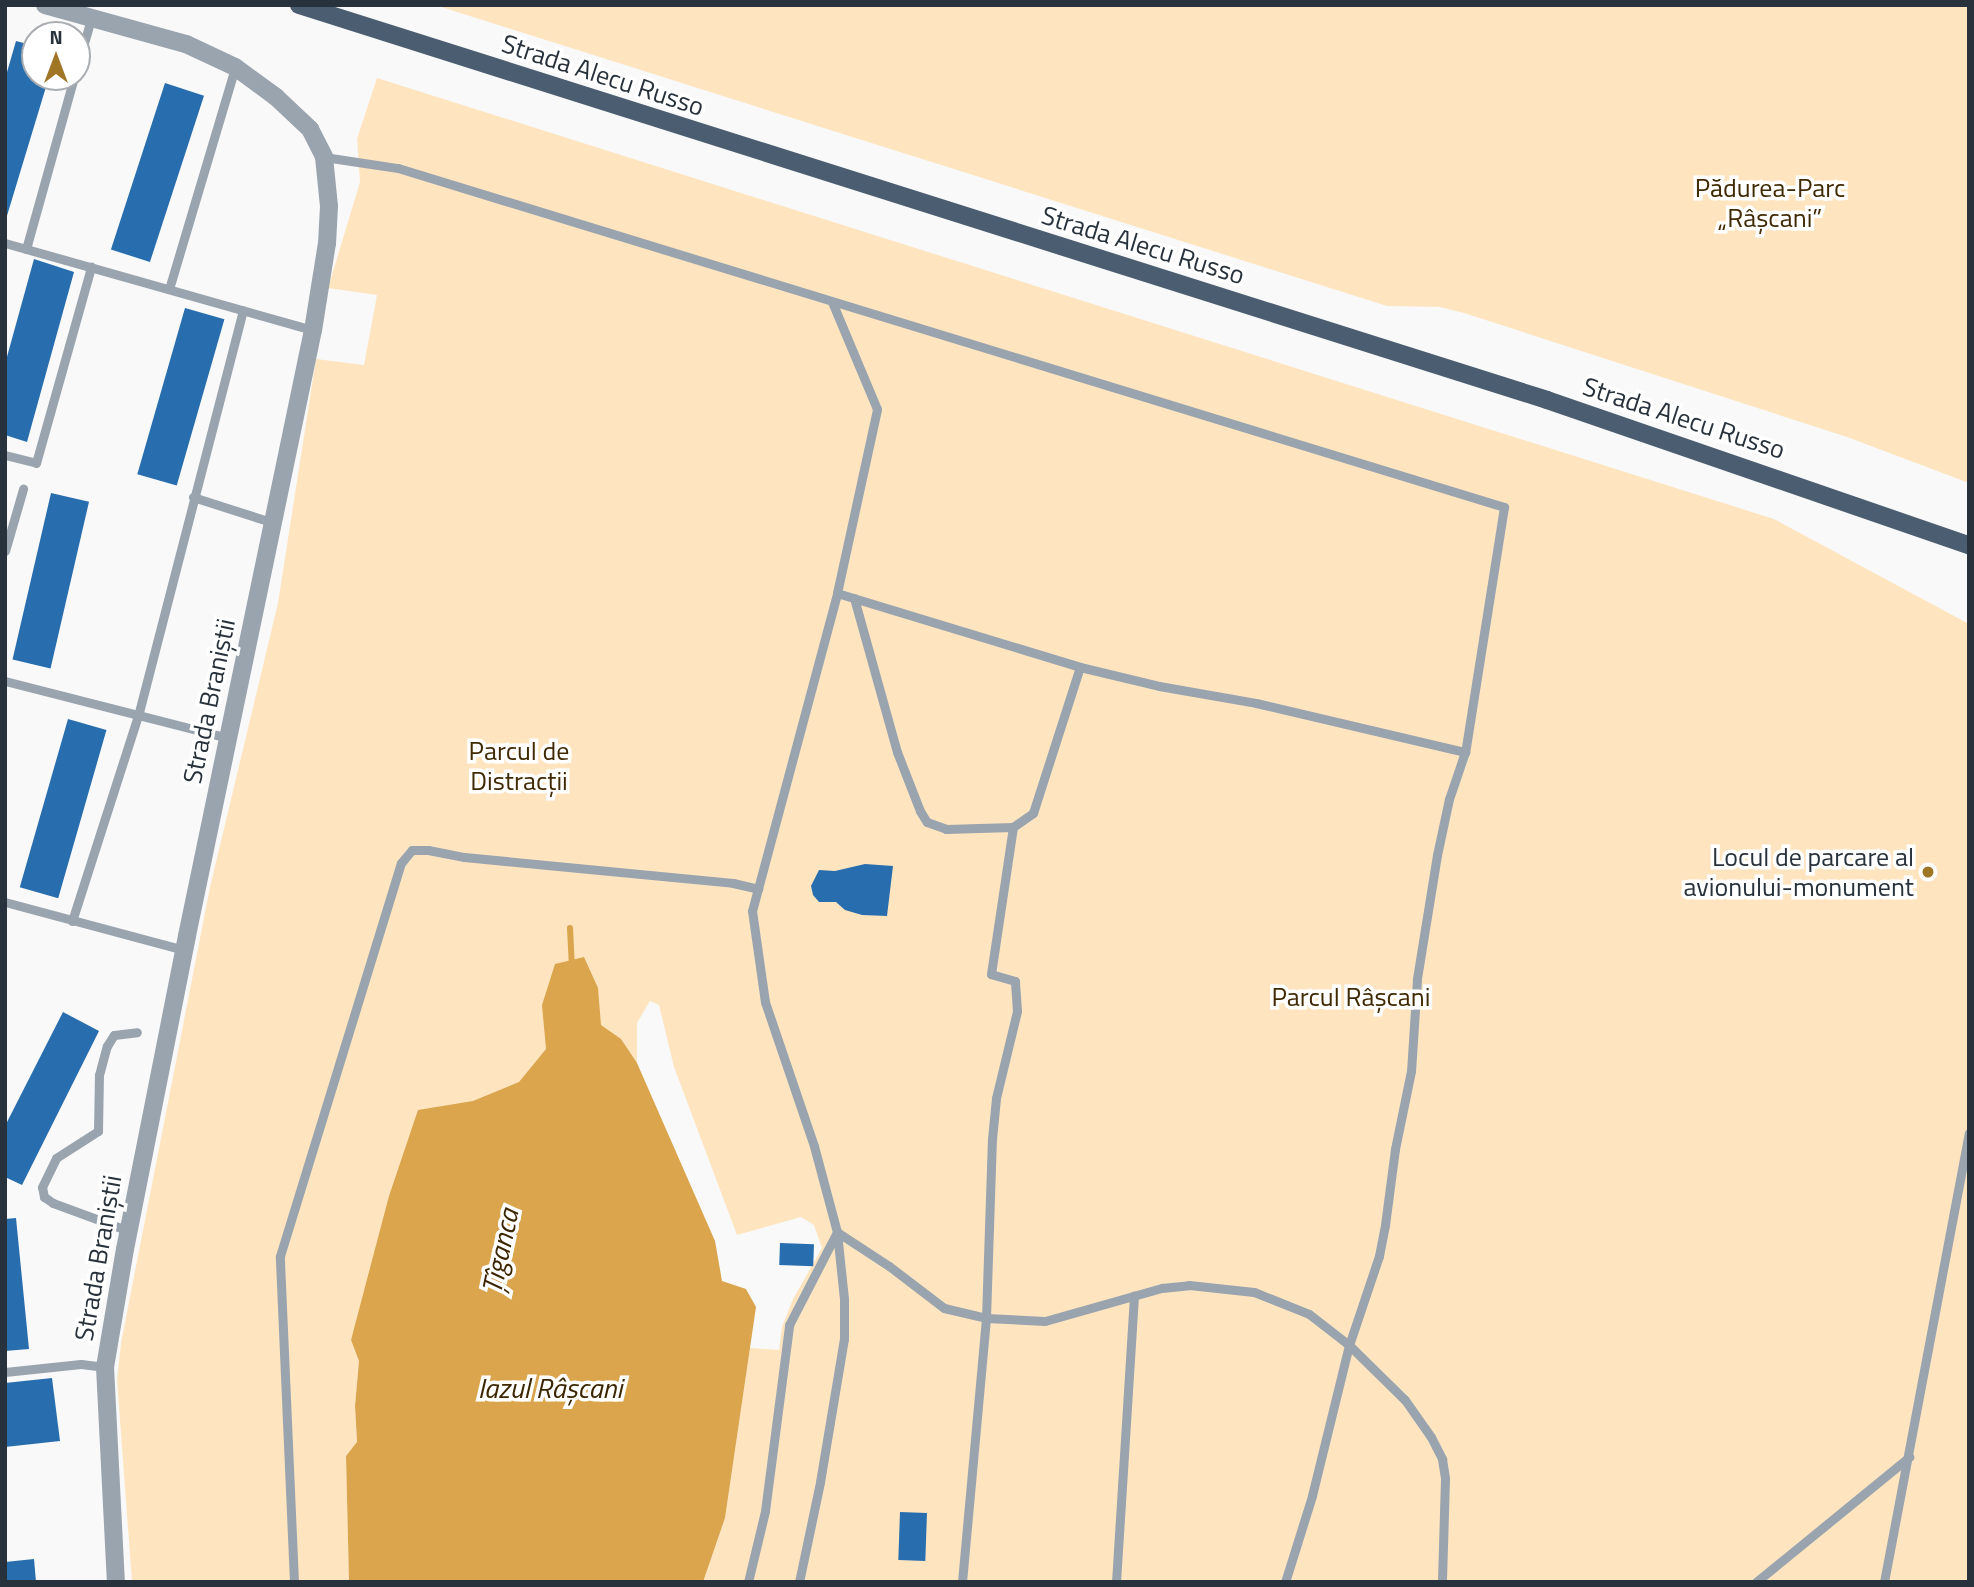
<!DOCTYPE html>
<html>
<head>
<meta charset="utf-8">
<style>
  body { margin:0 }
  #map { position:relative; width:1974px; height:1587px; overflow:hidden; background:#f9f9f9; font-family:"Titillium Web",sans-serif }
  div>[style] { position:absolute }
  .green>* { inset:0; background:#fee5c0 }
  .water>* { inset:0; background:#daa54d }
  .stream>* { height:6px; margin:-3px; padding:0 3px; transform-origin:3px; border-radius:3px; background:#daa54d }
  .building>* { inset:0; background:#286eae; transform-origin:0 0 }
  .lane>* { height:9px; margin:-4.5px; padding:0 4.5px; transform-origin:4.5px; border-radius:4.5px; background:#99a4af }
  .street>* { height:18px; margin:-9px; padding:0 9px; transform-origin:9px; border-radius:9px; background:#99a4af }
  .primary>* { height:18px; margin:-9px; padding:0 9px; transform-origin:9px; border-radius:9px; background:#4b5e71 }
  .dots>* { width:19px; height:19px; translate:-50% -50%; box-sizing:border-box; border:4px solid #fff; border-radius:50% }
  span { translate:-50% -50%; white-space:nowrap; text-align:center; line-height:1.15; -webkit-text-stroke:7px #fff; paint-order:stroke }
  .street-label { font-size:26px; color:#28323c }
  .park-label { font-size:26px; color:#402a03 }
  .poi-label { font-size:26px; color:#28323c }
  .right { translate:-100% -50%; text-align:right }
  .water-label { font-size:28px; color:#3b2600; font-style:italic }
  .frame { position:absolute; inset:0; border:7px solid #28323c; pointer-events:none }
  .north { position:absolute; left:21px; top:21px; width:70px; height:70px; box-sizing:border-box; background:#fff; border:2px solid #a9adb1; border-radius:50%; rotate:0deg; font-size:19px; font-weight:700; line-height:28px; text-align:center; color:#28323c }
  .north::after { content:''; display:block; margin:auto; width:24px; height:32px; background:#a17526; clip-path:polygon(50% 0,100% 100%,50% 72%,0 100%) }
</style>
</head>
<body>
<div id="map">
  <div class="green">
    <i style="clip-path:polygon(435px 5px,1969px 5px,1969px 483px,1847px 437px,1464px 313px,1440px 307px,1387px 306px)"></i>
    <i style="clip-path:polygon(377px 78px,1774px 519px,1969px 624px,1969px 1582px,703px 1582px,725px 1518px,750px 1348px,779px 1350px,782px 1327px,793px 1299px,822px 1248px,814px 1225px,801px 1217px,737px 1235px,674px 1067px,659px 1005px,650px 1001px,637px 1023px,637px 1063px,364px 1300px,351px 1340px,359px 1361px,355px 1406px,357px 1443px,346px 1456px,349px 1582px,132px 1582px,117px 1380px,121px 1343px,210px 887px,278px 603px,316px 359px,364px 365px,377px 295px,328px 288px,360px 182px,357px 139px)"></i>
  </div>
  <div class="water">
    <i style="clip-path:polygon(584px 957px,598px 988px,601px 1025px,621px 1039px,637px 1063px,715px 1241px,722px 1281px,746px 1289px,756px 1307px,725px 1518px,703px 1582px,349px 1582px,346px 1456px,357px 1442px,355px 1406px,359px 1361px,351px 1340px,389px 1196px,418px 1110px,473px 1101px,519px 1082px,546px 1049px,542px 1005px,555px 964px)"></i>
  </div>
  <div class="stream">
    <i style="left:570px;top:928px;width:40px;rotate:87.1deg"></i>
  </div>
  <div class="building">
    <i style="clip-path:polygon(16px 41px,35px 46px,35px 77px,49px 77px,6px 219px,5px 79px)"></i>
    <i style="left:165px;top:83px;width:41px;height:175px;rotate:18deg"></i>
    <i style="clip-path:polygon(34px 259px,74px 272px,27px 442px,5px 435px,5px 364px)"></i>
    <i style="left:185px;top:308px;width:41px;height:173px;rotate:16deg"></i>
    <i style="left:51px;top:493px;width:39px;height:171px;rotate:13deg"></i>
    <i style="left:68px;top:719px;width:40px;height:175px;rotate:16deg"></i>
    <i style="clip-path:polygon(865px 864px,893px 866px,887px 916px,862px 915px,845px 910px,836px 902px,819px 902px,813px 895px,811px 886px,819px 870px,835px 871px)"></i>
    <i style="clip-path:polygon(63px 1012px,99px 1031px,22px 1185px,5px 1177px,5px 1126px)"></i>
    <i style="clip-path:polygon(16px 1218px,29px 1349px,5px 1351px,5px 1219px)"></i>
    <i style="left:780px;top:1243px;width:34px;height:22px;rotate:2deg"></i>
    <i style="clip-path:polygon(52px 1378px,60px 1441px,5px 1447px,5px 1383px)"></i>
    <i style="left:900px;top:1512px;width:27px;height:48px;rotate:2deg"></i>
    <i style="clip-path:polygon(34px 1559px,36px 1582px,5px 1582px,5px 1562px)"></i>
  </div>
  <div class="lane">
    <i style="left:77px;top:67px;width:50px;rotate:-73.7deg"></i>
    <i style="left:324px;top:157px;width:75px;rotate:8.5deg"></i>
    <i style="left:398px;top:168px;width:1157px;rotate:17.04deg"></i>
    <i style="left:1504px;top:507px;width:248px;rotate:99deg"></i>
    <i style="left:1465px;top:752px;width:50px;rotate:108.8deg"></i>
    <i style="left:1449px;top:799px;width:57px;rotate:102.1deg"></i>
    <i style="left:1437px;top:855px;width:126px;rotate:99.2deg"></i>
    <i style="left:1417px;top:979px;width:92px;rotate:93.7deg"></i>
    <i style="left:1411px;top:1071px;width:80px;rotate:101.6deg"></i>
    <i style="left:1395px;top:1149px;width:77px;rotate:97.5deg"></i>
    <i style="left:1385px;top:1225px;width:32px;rotate:101deg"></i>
    <i style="left:1379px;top:1256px;width:94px;rotate:108.6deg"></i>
    <i style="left:1349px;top:1345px;width:155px;rotate:103.8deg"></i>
    <i style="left:1312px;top:1496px;width:90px;rotate:107.4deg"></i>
    <i style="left:5px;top:243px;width:320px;rotate:15.8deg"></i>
    <i style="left:26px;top:249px;width:179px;rotate:-74.4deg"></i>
    <i style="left:169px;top:289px;width:232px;rotate:-73.4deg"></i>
    <i style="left:5px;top:455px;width:32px;rotate:14deg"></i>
    <i style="left:36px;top:463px;width:204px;rotate:-74.3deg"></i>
    <i style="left:193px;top:497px;width:82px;rotate:17.8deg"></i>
    <i style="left:5px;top:551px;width:65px;rotate:-73.8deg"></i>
    <i style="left:837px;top:593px;width:254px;rotate:16.9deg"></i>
    <i style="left:1080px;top:667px;width:81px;rotate:13.5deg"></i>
    <i style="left:1159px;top:686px;width:98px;rotate:9.9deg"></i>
    <i style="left:1256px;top:703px;width:215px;rotate:13.2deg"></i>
    <i style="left:854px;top:598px;width:160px;rotate:74.4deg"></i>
    <i style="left:897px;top:752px;width:63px;rotate:68.7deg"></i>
    <i style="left:920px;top:811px;width:13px;rotate:58deg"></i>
    <i style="left:927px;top:822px;width:20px;rotate:20deg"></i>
    <i style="left:946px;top:829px;width:67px;rotate:-1.7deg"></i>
    <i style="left:1013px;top:827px;width:24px;rotate:-35deg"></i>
    <i style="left:1033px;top:813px;width:153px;rotate:-72.2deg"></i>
    <i style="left:5px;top:681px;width:231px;rotate:14.3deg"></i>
    <i style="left:5px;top:902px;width:185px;rotate:15deg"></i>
    <i style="left:72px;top:921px;width:215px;rotate:-72.2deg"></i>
    <i style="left:138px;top:716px;width:419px;rotate:-75.5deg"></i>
    <i style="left:129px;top:1231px;width:81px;rotate:-159.8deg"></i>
    <i style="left:53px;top:1203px;width:11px;rotate:-146deg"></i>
    <i style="left:44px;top:1197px;width:10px;rotate:-101deg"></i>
    <i style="left:42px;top:1187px;width:32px;rotate:-64deg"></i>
    <i style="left:56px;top:1158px;width:50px;rotate:-32.7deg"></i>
    <i style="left:98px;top:1131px;width:56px;rotate:-89deg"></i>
    <i style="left:99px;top:1075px;width:30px;rotate:-75deg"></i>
    <i style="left:107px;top:1046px;width:13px;rotate:-58deg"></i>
    <i style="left:114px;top:1035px;width:23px;rotate:-7deg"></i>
    <i style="left:5px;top:1372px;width:76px;rotate:-6deg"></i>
    <i style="left:81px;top:1364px;width:24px;rotate:7deg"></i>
    <i style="left:294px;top:1582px;width:326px;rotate:-92.5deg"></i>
    <i style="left:280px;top:1256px;width:411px;rotate:-72.9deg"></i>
    <i style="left:401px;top:863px;width:17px;rotate:-50deg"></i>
    <i style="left:412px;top:850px;width:16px"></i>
    <i style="left:428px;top:850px;width:37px;rotate:11deg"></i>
    <i style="left:464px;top:857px;width:270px;rotate:5.5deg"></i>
    <i style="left:733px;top:883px;width:26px;rotate:13deg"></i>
    <i style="left:748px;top:1582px;width:73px;rotate:-76.5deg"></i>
    <i style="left:765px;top:1511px;width:188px;rotate:-82.6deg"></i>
    <i style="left:789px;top:1325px;width:105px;rotate:-62.7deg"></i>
    <i style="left:837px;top:1232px;width:62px;rotate:33.2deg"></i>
    <i style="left:889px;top:1266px;width:69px;rotate:37.4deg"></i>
    <i style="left:944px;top:1308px;width:43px;rotate:13.4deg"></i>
    <i style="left:986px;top:1318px;width:59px;rotate:2.9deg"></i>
    <i style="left:1045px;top:1321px;width:122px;rotate:-15.8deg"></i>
    <i style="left:1162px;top:1288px;width:27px;rotate:-6deg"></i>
    <i style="left:1189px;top:1285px;width:65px;rotate:6.1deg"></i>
    <i style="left:1254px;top:1292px;width:59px;rotate:21.8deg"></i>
    <i style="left:1309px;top:1314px;width:51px;rotate:37.8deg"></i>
    <i style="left:1349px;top:1345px;width:78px;rotate:44.5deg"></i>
    <i style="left:1405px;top:1400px;width:45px;rotate:54.9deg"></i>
    <i style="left:1431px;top:1437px;width:25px;rotate:63deg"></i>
    <i style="left:1442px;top:1459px;width:20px;rotate:81deg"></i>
    <i style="left:1445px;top:1479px;width:103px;rotate:91.7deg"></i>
    <i style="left:799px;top:1582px;width:102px;rotate:-78.1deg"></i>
    <i style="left:820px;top:1482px;width:145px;rotate:-80.5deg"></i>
    <i style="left:844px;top:1339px;width:40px;rotate:-90deg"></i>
    <i style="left:844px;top:1299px;width:67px;rotate:-96deg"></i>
    <i style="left:837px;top:1232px;width:89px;rotate:-105deg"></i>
    <i style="left:814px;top:1146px;width:152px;rotate:-108.8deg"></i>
    <i style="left:765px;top:1002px;width:92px;rotate:-98.1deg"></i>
    <i style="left:752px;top:911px;width:329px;rotate:-75deg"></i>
    <i style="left:837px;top:593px;width:188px;rotate:-77.7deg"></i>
    <i style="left:877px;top:409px;width:116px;rotate:-112.8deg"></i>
    <i style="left:962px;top:1582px;width:265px;rotate:-84.8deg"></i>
    <i style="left:986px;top:1318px;width:179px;rotate:-88.1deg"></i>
    <i style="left:992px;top:1139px;width:41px;rotate:-84.4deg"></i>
    <i style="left:996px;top:1098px;width:89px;rotate:-76.4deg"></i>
    <i style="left:1017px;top:1011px;width:30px;rotate:-94deg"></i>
    <i style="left:1015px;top:981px;width:25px;rotate:-164deg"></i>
    <i style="left:991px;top:974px;width:149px;rotate:-81.5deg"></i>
    <i style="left:1116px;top:1582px;width:287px;rotate:-86.4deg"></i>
    <i style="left:1756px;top:1582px;width:198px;rotate:-39.2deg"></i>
    <i style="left:1884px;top:1582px;width:457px;rotate:-79.3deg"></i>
  </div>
  <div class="street">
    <i style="left:45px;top:5px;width:146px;rotate:15.5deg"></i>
    <i style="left:186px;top:44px;width:54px;rotate:25.1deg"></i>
    <i style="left:235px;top:67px;width:51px;rotate:36.2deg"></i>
    <i style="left:276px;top:97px;width:47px;rotate:43.3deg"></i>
    <i style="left:310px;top:129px;width:31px;rotate:63deg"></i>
    <i style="left:324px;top:157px;width:49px;rotate:84.2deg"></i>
    <i style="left:329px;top:206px;width:37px;rotate:93deg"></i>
    <i style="left:327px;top:243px;width:88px;rotate:99.1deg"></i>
    <i style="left:313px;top:330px;width:619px;rotate:101.75deg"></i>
    <i style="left:187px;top:936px;width:319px;rotate:101.2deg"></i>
    <i style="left:125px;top:1249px;width:120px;rotate:99.6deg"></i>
    <i style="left:105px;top:1367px;width:215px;rotate:87.1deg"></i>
  </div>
  <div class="primary">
    <i style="left:299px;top:5px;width:1309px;rotate:17.56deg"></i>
    <i style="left:1547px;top:400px;width:446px;rotate:19deg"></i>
  </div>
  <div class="dots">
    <i style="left:1928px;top:872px;background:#a17526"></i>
  </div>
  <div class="street-label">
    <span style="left:603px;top:75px;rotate:18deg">Strada Alecu Russo</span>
    <span style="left:1143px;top:245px;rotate:17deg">Strada Alecu Russo</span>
    <span style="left:1684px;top:418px;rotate:18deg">Strada Alecu Russo</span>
    <span style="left:209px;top:701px;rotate:-78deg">Strada Braniștii</span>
    <span style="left:98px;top:1258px;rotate:-80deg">Strada Braniștii</span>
  </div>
  <div class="park-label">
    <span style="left:1770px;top:203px">Pădurea-Parc<br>„Râșcani”</span>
    <span style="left:519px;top:766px">Parcul de<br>Distracții</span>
    <span style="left:1351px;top:997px">Parcul Râșcani</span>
  </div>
  <div class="poi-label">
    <span class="right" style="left:1914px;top:872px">Locul de parcare al<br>avionului-monument</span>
  </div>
  <div class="water-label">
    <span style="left:500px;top:1251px;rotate:-78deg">Țîganca</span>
    <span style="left:550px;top:1388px">Iazul Râșcani</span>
  </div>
  <div class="frame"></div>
  <div class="north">N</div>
</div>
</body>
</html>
